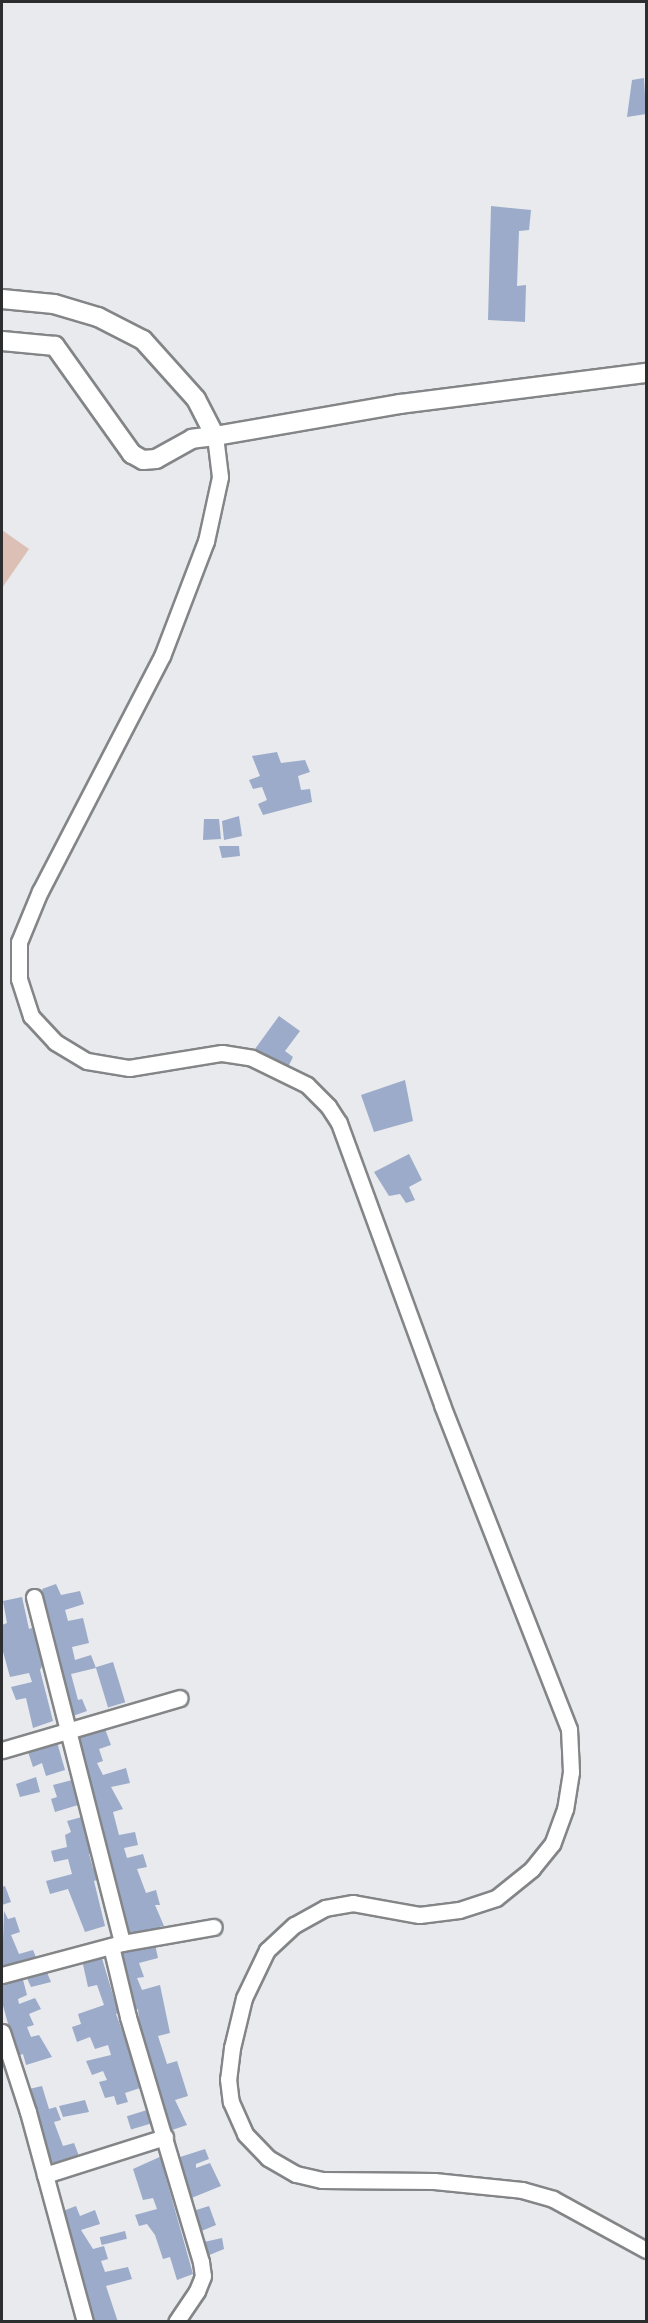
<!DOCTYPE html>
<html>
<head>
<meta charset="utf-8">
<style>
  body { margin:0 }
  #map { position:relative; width:648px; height:2323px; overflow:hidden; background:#e8eaed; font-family:"Public Sans",sans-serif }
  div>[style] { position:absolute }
  .green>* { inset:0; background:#ddc0b5 }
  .building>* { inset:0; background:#9babc9; transform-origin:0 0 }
  .roads { filter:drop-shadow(2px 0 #838587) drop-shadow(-2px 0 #838587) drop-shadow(0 2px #838587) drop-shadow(0 -2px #838587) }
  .minor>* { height:15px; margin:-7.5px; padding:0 7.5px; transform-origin:7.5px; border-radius:7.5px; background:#fff }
  .tertiary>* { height:18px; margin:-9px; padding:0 9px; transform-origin:9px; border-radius:9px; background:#fff }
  span { translate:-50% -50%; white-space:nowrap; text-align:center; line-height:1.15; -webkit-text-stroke:5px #f5f7fa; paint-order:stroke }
  .frame { position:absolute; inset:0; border:3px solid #2c2d2e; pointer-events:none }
</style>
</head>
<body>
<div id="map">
  <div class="green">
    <i style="clip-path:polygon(2px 530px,29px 549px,2px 588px)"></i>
  </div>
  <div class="building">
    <i style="clip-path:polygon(644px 78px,646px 114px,627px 117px,632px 80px)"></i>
    <i style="clip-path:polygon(491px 206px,531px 210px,529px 230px,519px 231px,517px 286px,526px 285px,525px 322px,488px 320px)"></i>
    <i style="clip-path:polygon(277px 752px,281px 763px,305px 760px,310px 772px,298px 776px,301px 790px,310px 789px,312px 802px,263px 815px,258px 804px,267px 800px,262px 787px,253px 789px,249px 780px,260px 776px,252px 756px)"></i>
    <i style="clip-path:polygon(239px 816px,242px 836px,224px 840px,222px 821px)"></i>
    <i style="clip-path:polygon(204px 819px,219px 819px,221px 839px,203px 840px)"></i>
    <i style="clip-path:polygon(219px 846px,239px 846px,240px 856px,222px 858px)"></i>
    <i style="clip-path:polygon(279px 1016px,300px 1031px,285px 1051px,293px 1057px,287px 1069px,255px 1049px)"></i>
    <i style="clip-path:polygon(405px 1080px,413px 1121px,374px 1132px,361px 1095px)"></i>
    <i style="clip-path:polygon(409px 1154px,422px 1180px,409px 1187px,415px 1200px,406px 1203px,400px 1194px,389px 1196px,374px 1172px)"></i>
    <i style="clip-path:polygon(56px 1584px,61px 1595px,80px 1591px,84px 1604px,65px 1610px,68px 1621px,83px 1618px,89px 1643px,72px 1647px,75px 1660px,91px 1655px,96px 1668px,71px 1674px,78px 1700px,82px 1699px,87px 1711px,70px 1717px,42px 1589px)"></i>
    <i style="clip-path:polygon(22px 1597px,29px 1629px,32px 1628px,43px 1664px,40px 1670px,53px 1721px,33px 1728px,26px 1698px,16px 1700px,11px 1687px,32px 1682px,29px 1673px,10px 1677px,2px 1648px,2px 1625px,7px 1623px,3px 1601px)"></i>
    <i style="left:113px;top:1662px;width:42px;height:18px;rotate:73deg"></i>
    <i style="clip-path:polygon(105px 1729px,111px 1745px,99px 1749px,103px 1761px,97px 1763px,103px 1775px,126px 1768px,130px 1783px,111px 1787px,123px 1809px,113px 1812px,119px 1835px,135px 1832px,138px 1845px,124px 1848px,127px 1858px,143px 1854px,147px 1867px,137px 1869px,146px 1893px,156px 1890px,160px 1905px,155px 1905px,164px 1926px,159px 1927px,160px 1931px,131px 1937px,126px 1926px,100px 1815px,75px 1738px)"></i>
    <i style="clip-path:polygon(57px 1742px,65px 1770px,46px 1776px,42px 1763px,33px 1767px,28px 1752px)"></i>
    <i style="clip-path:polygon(36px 1777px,40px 1792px,20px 1797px,16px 1784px)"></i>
    <i style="clip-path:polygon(72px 1780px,78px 1805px,55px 1812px,51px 1799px,57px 1797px,53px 1785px)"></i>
    <i style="clip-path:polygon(82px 1817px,93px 1853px,89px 1854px,93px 1868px,100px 1879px,94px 1881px,105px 1926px,85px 1932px,68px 1889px,50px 1894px,46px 1881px,72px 1874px,68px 1859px,54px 1862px,51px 1851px,67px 1847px,65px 1835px,71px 1832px,67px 1821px)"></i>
    <i style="clip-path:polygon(5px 1886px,11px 1902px,2px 1905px,2px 1887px)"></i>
    <i style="clip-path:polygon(4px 1911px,8px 1919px,15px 1917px,20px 1932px,11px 1935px,19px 1954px,33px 1950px,38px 1962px,2px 1970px)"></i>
    <i style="clip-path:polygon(155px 1944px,158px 1958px,139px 1963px,144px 1977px,137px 1978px,142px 1990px,160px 1985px,170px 2033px,158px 2036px,167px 2064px,177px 2061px,188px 2096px,175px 2100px,187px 2125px,169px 2131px,141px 2041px,138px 2009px,132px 2010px,121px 1951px)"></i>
    <i style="clip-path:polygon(101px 1955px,115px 2002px,118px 2001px,122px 2011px,116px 2014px,143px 2087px,125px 2093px,128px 2102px,117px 2105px,114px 2096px,105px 2098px,99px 2082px,107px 2080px,103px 2071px,92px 2075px,86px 2061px,111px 2055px,108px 2045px,95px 2049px,90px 2037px,77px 2042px,72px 2027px,81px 2024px,78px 2014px,104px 2005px,97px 1985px,88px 1987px,82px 1960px)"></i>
    <i style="clip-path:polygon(46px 1970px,51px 1982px,31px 1987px,26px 1976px)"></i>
    <i style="clip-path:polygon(22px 1976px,27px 1995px,18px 1999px,19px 2004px,35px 1998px,41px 2009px,29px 2014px,34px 2025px,27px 2027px,31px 2037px,39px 2035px,52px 2057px,26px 2065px,23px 2054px,17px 2056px,2px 2002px,2px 1983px)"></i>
    <i style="clip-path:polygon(42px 2086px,49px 2109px,56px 2107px,61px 2120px,54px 2122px,63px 2146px,74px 2143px,79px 2156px,47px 2164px,43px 2152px,47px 2150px,25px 2090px)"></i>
    <i style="clip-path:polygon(85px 2100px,89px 2112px,63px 2117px,59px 2106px)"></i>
    <i style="left:147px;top:2110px;width:14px;height:21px;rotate:73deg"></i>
    <i style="clip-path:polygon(205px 2149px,209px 2159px,196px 2164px,196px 2168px,210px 2163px,221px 2186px,189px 2199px,177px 2158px)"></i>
    <i style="clip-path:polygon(164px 2155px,166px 2178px,193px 2274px,177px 2280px,170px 2257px,163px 2259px,155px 2235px,147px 2224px,139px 2226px,135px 2215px,157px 2209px,153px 2198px,143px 2200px,133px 2169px)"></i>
    <i style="clip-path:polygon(76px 2206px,80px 2216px,95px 2210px,100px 2224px,81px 2230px,93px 2249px,104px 2246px,108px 2259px,101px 2261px,105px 2272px,128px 2267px,132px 2279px,106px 2286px,118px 2322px,92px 2322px,72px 2257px,76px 2255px,73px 2245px,60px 2222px,66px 2220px,63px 2211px)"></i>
    <i style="clip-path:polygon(209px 2206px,216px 2225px,199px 2232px,193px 2211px)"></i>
    <i style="left:125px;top:2231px;width:8px;height:26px;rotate:76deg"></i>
    <i style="clip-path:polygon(222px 2238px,224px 2249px,207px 2256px,204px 2242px)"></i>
  </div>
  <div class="roads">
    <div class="minor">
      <i style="left:215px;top:436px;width:41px;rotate:83deg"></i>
      <i style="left:220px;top:477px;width:66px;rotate:102.3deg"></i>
      <i style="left:206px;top:541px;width:123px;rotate:110.9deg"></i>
      <i style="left:162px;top:656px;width:265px;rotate:117.4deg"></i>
      <i style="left:40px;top:891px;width:55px;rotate:112.4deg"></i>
      <i style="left:19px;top:942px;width:37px;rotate:90deg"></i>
      <i style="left:19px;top:979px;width:39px;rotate:72deg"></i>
      <i style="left:31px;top:1016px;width:35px;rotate:47deg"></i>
      <i style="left:55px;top:1042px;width:37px;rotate:31deg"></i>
      <i style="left:87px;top:1061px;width:43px;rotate:9.5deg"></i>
      <i style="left:129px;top:1068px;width:94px;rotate:-9.2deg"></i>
      <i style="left:222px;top:1053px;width:30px;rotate:9deg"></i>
      <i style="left:252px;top:1058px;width:61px;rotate:26.1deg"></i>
      <i style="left:307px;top:1085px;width:30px;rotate:45deg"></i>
      <i style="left:328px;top:1106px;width:20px;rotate:57deg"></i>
      <i style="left:339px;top:1123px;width:300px;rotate:69.9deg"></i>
      <i style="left:442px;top:1405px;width:348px;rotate:68.6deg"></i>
      <i style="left:569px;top:1729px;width:43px;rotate:87.3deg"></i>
      <i style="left:571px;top:1772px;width:37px;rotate:99deg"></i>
      <i style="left:565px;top:1809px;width:37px;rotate:110deg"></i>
      <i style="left:552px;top:1844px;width:32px;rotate:129deg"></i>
      <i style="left:532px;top:1869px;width:46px;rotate:141.1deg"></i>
      <i style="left:496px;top:1898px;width:39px;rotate:162deg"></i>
      <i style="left:459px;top:1910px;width:40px;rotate:172.9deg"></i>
      <i style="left:419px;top:1915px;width:67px;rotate:-169.7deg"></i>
      <i style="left:353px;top:1903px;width:28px;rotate:170deg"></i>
      <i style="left:325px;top:1908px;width:35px;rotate:151deg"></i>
      <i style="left:294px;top:1925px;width:37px;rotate:137deg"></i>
      <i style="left:267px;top:1950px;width:53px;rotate:115.6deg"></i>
      <i style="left:244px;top:1998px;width:51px;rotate:103.5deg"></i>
      <i style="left:232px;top:2048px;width:31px;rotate:97deg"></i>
      <i style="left:228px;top:2079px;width:23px;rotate:83deg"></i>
      <i style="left:231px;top:2102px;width:35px;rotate:66deg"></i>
      <i style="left:245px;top:2134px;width:33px;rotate:46deg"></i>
      <i style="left:268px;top:2158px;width:32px;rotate:30deg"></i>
      <i style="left:296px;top:2174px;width:27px;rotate:13deg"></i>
      <i style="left:322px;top:2180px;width:112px;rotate:0.5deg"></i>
      <i style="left:434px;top:2181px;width:88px;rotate:5.8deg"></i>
      <i style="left:522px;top:2190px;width:32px;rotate:16deg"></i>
      <i style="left:553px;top:2199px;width:106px;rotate:28.7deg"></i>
      <i style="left:34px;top:1597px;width:357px;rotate:75.7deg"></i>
      <i style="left:2px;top:1750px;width:185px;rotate:-16.3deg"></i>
      <i style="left:111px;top:1946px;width:73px;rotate:76.5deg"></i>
      <i style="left:128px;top:2017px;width:256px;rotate:73.4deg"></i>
      <i style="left:201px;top:2262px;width:14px;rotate:82deg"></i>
      <i style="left:203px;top:2276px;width:16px;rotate:112deg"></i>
      <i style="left:197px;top:2291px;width:37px;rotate:124deg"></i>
      <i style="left:2px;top:1975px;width:124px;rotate:-14.9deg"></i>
      <i style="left:122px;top:1943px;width:93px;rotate:-9.9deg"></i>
      <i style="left:2px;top:2032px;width:84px;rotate:72deg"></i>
      <i style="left:28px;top:2112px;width:218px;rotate:74.8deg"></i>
      <i style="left:45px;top:2175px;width:126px;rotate:-17.6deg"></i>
    </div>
    <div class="tertiary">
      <i style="left:2px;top:299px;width:52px;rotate:5.5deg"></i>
      <i style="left:54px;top:304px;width:46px;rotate:16.5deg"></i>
      <i style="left:98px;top:317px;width:51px;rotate:27.1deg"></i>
      <i style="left:143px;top:340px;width:79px;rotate:48.1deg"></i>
      <i style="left:196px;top:399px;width:42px;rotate:62.8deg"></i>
      <i style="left:215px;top:436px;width:23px;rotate:173deg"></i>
      <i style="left:192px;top:439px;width:41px;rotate:150.9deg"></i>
      <i style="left:156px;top:459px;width:13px;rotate:176deg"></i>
      <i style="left:143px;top:460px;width:13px;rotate:-151deg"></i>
      <i style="left:132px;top:454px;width:133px;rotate:-125.5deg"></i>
      <i style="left:55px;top:346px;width:53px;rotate:-174.6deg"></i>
      <i style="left:215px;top:436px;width:188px;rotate:-9.8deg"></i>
      <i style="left:400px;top:404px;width:248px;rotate:-7.2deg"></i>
    </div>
  </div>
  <div class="frame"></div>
</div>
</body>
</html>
